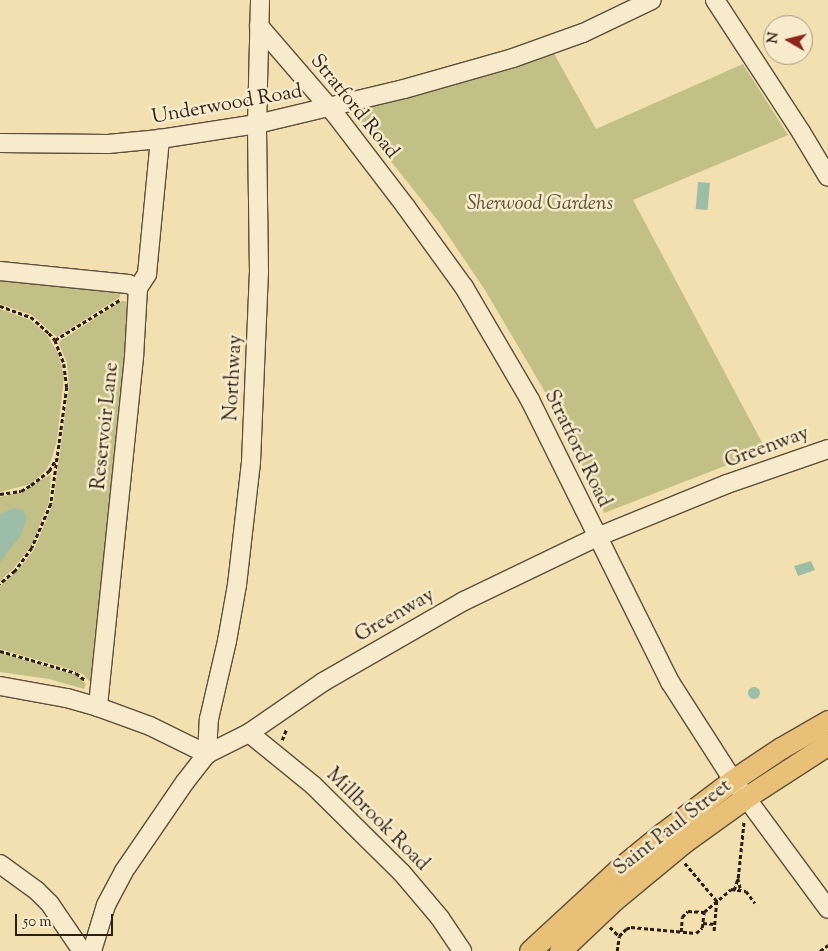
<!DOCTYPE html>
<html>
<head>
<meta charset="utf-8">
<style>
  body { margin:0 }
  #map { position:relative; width:828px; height:951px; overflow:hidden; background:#f2e0b0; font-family:"Sorts Mill Goudy",serif }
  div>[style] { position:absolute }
  .green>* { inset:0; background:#c2c086 }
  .water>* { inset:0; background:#9cbea6; transform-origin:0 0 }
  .round { border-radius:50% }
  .path>* { height:2.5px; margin-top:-1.25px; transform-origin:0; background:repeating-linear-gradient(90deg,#2c1e14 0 4px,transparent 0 6.5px) }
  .roads { filter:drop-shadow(1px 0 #5e4e3b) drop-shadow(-1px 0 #5e4e3b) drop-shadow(0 1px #5e4e3b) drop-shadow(0 -1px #5e4e3b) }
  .minor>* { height:18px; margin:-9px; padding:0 9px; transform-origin:9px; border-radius:9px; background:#f7ebcc }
  .major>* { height:21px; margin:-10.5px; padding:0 10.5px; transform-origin:10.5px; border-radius:10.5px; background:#e9c078 }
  span { translate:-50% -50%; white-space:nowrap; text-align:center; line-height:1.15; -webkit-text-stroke:5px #f7ebcc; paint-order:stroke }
  .street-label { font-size:20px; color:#2c1e14 }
  .park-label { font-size:20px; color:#594f36; font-style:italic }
  .north { position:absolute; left:763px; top:15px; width:50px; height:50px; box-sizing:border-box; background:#f7ebcc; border:1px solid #a69982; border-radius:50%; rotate:278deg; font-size:14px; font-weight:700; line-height:20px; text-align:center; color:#2c1e14 }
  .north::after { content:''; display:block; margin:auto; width:18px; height:22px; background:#8f2418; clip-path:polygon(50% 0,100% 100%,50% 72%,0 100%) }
  .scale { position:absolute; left:15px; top:914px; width:98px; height:22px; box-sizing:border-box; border:2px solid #2c1e14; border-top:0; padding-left:6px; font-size:15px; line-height:18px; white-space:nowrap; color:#2c1e14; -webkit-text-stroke:4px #f7ebcc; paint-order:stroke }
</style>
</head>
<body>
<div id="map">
  <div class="green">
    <i style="clip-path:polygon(553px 52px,596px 129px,743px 64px,788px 135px,633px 200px,766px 450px,604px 513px,555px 409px,485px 290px,439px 222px,352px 112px,496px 71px)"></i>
    <i style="clip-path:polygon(0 276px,121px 287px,120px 297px,57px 337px,32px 315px,0 304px)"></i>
    <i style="clip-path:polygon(122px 301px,134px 302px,98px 681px,89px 681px,83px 674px,66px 668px,0 649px,0 586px,16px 572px,34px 550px,53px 503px,69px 387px,67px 363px,59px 344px,60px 341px)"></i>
    <i style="clip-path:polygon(0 309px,30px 320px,47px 335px,58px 353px,64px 376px,57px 440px,51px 461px,46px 470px,31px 484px,0 492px)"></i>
    <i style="clip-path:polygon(51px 474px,49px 502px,31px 546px,13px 569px,0 581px,0 497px,21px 492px)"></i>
    <i style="clip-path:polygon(0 653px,76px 675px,86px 684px,84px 689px,49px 679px,0 672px)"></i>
  </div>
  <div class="water">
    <i style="left:698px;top:182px;width:12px;height:27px;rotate:5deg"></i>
    <i style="clip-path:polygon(14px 508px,23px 510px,27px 518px,21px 535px,0 562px,0 514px)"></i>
    <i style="clip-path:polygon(811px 561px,815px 570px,798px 576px,794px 566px)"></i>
    <i class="round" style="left:748px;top:687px;width:12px;height:12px"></i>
  </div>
  <div class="path">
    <i style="left:0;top:306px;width:33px;rotate:20deg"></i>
    <i style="left:31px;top:317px;width:24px;rotate:42deg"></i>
    <i style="left:49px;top:333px;width:9px;rotate:49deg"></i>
    <i style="left:55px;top:340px;width:26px;rotate:69deg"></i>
    <i style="left:64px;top:364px;width:23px;rotate:83deg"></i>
    <i style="left:67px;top:387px;width:118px;rotate:97.8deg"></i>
    <i style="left:51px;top:504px;width:48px;rotate:113.4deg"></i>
    <i style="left:32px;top:548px;width:29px;rotate:126deg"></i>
    <i style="left:15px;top:571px;width:20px;rotate:139deg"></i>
    <i style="left:55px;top:340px;width:78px;rotate:-31.8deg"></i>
    <i style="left:0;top:494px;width:21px;rotate:-8deg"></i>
    <i style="left:21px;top:491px;width:12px;rotate:-31deg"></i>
    <i style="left:31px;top:485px;width:23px;rotate:-38deg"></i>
    <i style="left:49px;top:471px;width:14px;rotate:-60deg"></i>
    <i style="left:0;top:651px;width:79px;rotate:16.1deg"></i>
    <i style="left:76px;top:673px;width:11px;rotate:38deg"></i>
    <i style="left:282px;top:740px;width:11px;rotate:-68deg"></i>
    <i style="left:685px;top:863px;width:50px;rotate:49.9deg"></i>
    <i style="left:717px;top:901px;width:32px;rotate:95deg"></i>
    <i style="left:738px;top:878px;width:13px;rotate:77deg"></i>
    <i style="left:734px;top:890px;width:13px;rotate:-72deg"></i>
    <i style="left:738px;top:878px;width:58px;rotate:-84.1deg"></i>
    <i style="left:703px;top:923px;width:12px;rotate:5deg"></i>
    <i style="left:610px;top:927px;width:13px;rotate:45deg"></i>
    <i style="left:619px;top:936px;width:10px;rotate:-45deg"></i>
    <i style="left:626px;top:929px;width:5px;rotate:-22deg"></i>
    <i style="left:631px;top:927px;width:65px;rotate:5.3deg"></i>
    <i style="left:696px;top:933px;width:8px;rotate:-40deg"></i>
    <i style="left:702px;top:928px;width:16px;rotate:-83deg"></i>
    <i style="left:704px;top:912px;width:35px;rotate:-40deg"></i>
    <i style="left:731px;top:889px;width:15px;rotate:8deg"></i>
    <i style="left:746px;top:891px;width:15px;rotate:53deg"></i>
    <i style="left:681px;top:932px;width:15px;rotate:-86deg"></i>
    <i style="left:682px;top:917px;width:8px;rotate:-45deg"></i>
    <i style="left:688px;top:911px;width:16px;rotate:4deg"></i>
    <i style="left:617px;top:951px;width:15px;rotate:-82deg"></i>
    <i style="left:820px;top:951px;width:10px;rotate:-37deg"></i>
  </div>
  <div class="roads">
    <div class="minor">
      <i style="left:715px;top:0;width:158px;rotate:56.9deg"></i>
      <i style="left:801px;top:132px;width:52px;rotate:59deg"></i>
      <i style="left:259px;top:26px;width:116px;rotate:49.2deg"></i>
      <i style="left:335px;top:114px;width:117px;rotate:52.6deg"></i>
      <i style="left:406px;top:207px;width:99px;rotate:54.1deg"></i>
      <i style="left:464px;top:287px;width:131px;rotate:59.7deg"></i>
      <i style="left:530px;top:400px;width:315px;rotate:63.6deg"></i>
      <i style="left:670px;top:682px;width:117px;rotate:57.3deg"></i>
      <i style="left:733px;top:780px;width:160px;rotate:53.6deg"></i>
      <i style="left:0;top:143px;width:108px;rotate:0.5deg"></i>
      <i style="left:108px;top:144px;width:52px;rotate:-5.5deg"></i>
      <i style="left:160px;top:139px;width:98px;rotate:-8.8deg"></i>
      <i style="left:257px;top:124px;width:151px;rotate:-13.4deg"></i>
      <i style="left:404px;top:89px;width:113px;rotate:-15.9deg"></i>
      <i style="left:513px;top:58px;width:74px;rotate:-19.7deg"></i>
      <i style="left:583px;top:33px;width:76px;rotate:-25.6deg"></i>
      <i style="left:0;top:271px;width:129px;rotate:5.8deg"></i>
      <i style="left:128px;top:284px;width:11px;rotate:22deg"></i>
      <i style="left:138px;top:288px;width:69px;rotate:93.3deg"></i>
      <i style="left:134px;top:357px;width:352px;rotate:95.9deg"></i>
      <i style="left:138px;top:288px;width:17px;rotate:-57deg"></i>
      <i style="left:147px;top:274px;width:136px;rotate:-84.5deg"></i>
      <i style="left:0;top:686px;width:68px;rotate:10.2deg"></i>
      <i style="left:67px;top:698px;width:32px;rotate:16deg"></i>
      <i style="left:98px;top:707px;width:55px;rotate:20.1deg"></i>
      <i style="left:150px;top:726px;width:64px;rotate:26.2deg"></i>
      <i style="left:249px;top:733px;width:82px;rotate:39.1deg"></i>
      <i style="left:313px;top:785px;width:125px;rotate:44.7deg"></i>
      <i style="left:402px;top:873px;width:59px;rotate:49.8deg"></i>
      <i style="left:440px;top:918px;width:40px;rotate:56deg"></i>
      <i style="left:207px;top:754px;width:35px;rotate:-87deg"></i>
      <i style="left:209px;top:719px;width:80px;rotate:-77deg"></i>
      <i style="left:227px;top:641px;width:57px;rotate:-79.9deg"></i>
      <i style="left:237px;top:585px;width:124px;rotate:-83.5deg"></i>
      <i style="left:251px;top:462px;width:190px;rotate:-87.6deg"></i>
      <i style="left:259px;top:272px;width:148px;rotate:-90.8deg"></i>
      <i style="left:257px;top:124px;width:124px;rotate:-88.6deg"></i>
      <i style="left:0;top:864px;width:46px;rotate:36.1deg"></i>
      <i style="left:37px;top:891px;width:18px;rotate:45deg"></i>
      <i style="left:50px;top:904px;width:57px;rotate:55.8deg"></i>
      <i style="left:92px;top:951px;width:48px;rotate:-73.1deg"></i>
      <i style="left:106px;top:905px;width:38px;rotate:-62deg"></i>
      <i style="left:124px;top:871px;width:108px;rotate:-55.6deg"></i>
      <i style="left:185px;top:782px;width:36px;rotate:-52deg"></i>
      <i style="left:207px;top:754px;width:47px;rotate:-26.6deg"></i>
      <i style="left:249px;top:733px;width:90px;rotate:-34.6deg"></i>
      <i style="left:323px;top:682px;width:163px;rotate:-29.9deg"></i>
      <i style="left:464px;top:601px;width:148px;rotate:-25.7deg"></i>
      <i style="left:597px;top:537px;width:140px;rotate:-22.2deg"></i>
      <i style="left:727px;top:484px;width:107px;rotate:-19.1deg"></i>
    </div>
    <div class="major">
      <i style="left:530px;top:951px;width:121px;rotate:-42.7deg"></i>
      <i style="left:619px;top:869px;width:57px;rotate:-39.3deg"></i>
      <i style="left:663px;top:833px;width:88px;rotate:-37.1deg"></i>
      <i style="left:733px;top:780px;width:58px;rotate:-33.7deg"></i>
      <i style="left:781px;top:748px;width:54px;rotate:-29.9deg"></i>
      <i style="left:560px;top:951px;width:74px;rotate:-43.4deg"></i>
      <i style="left:614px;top:900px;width:91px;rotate:-39.6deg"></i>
      <i style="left:684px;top:842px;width:75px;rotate:-35.8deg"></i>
      <i style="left:745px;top:798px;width:99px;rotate:-33deg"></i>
    </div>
  </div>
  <div class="street-label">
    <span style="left:227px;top:105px;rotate:-10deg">Underwood Road</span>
    <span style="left:354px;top:107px;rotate:51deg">Stratford Road</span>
    <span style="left:234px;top:378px;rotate:-87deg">Northway</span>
    <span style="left:106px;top:426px;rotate:-84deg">Reservoir Lane</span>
    <span style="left:767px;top:448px;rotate:-20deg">Greenway</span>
    <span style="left:577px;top:449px;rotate:64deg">Stratford Road</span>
    <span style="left:395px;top:616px;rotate:-30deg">Greenway</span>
    <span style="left:377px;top:820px;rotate:45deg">Millbrook Road</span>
    <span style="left:673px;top:828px;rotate:-38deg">Saint Paul Street</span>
  </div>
  <div class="park-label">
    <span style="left:540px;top:204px">Sherwood Gardens</span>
  </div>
  <div class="north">N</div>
  <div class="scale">50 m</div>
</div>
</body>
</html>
